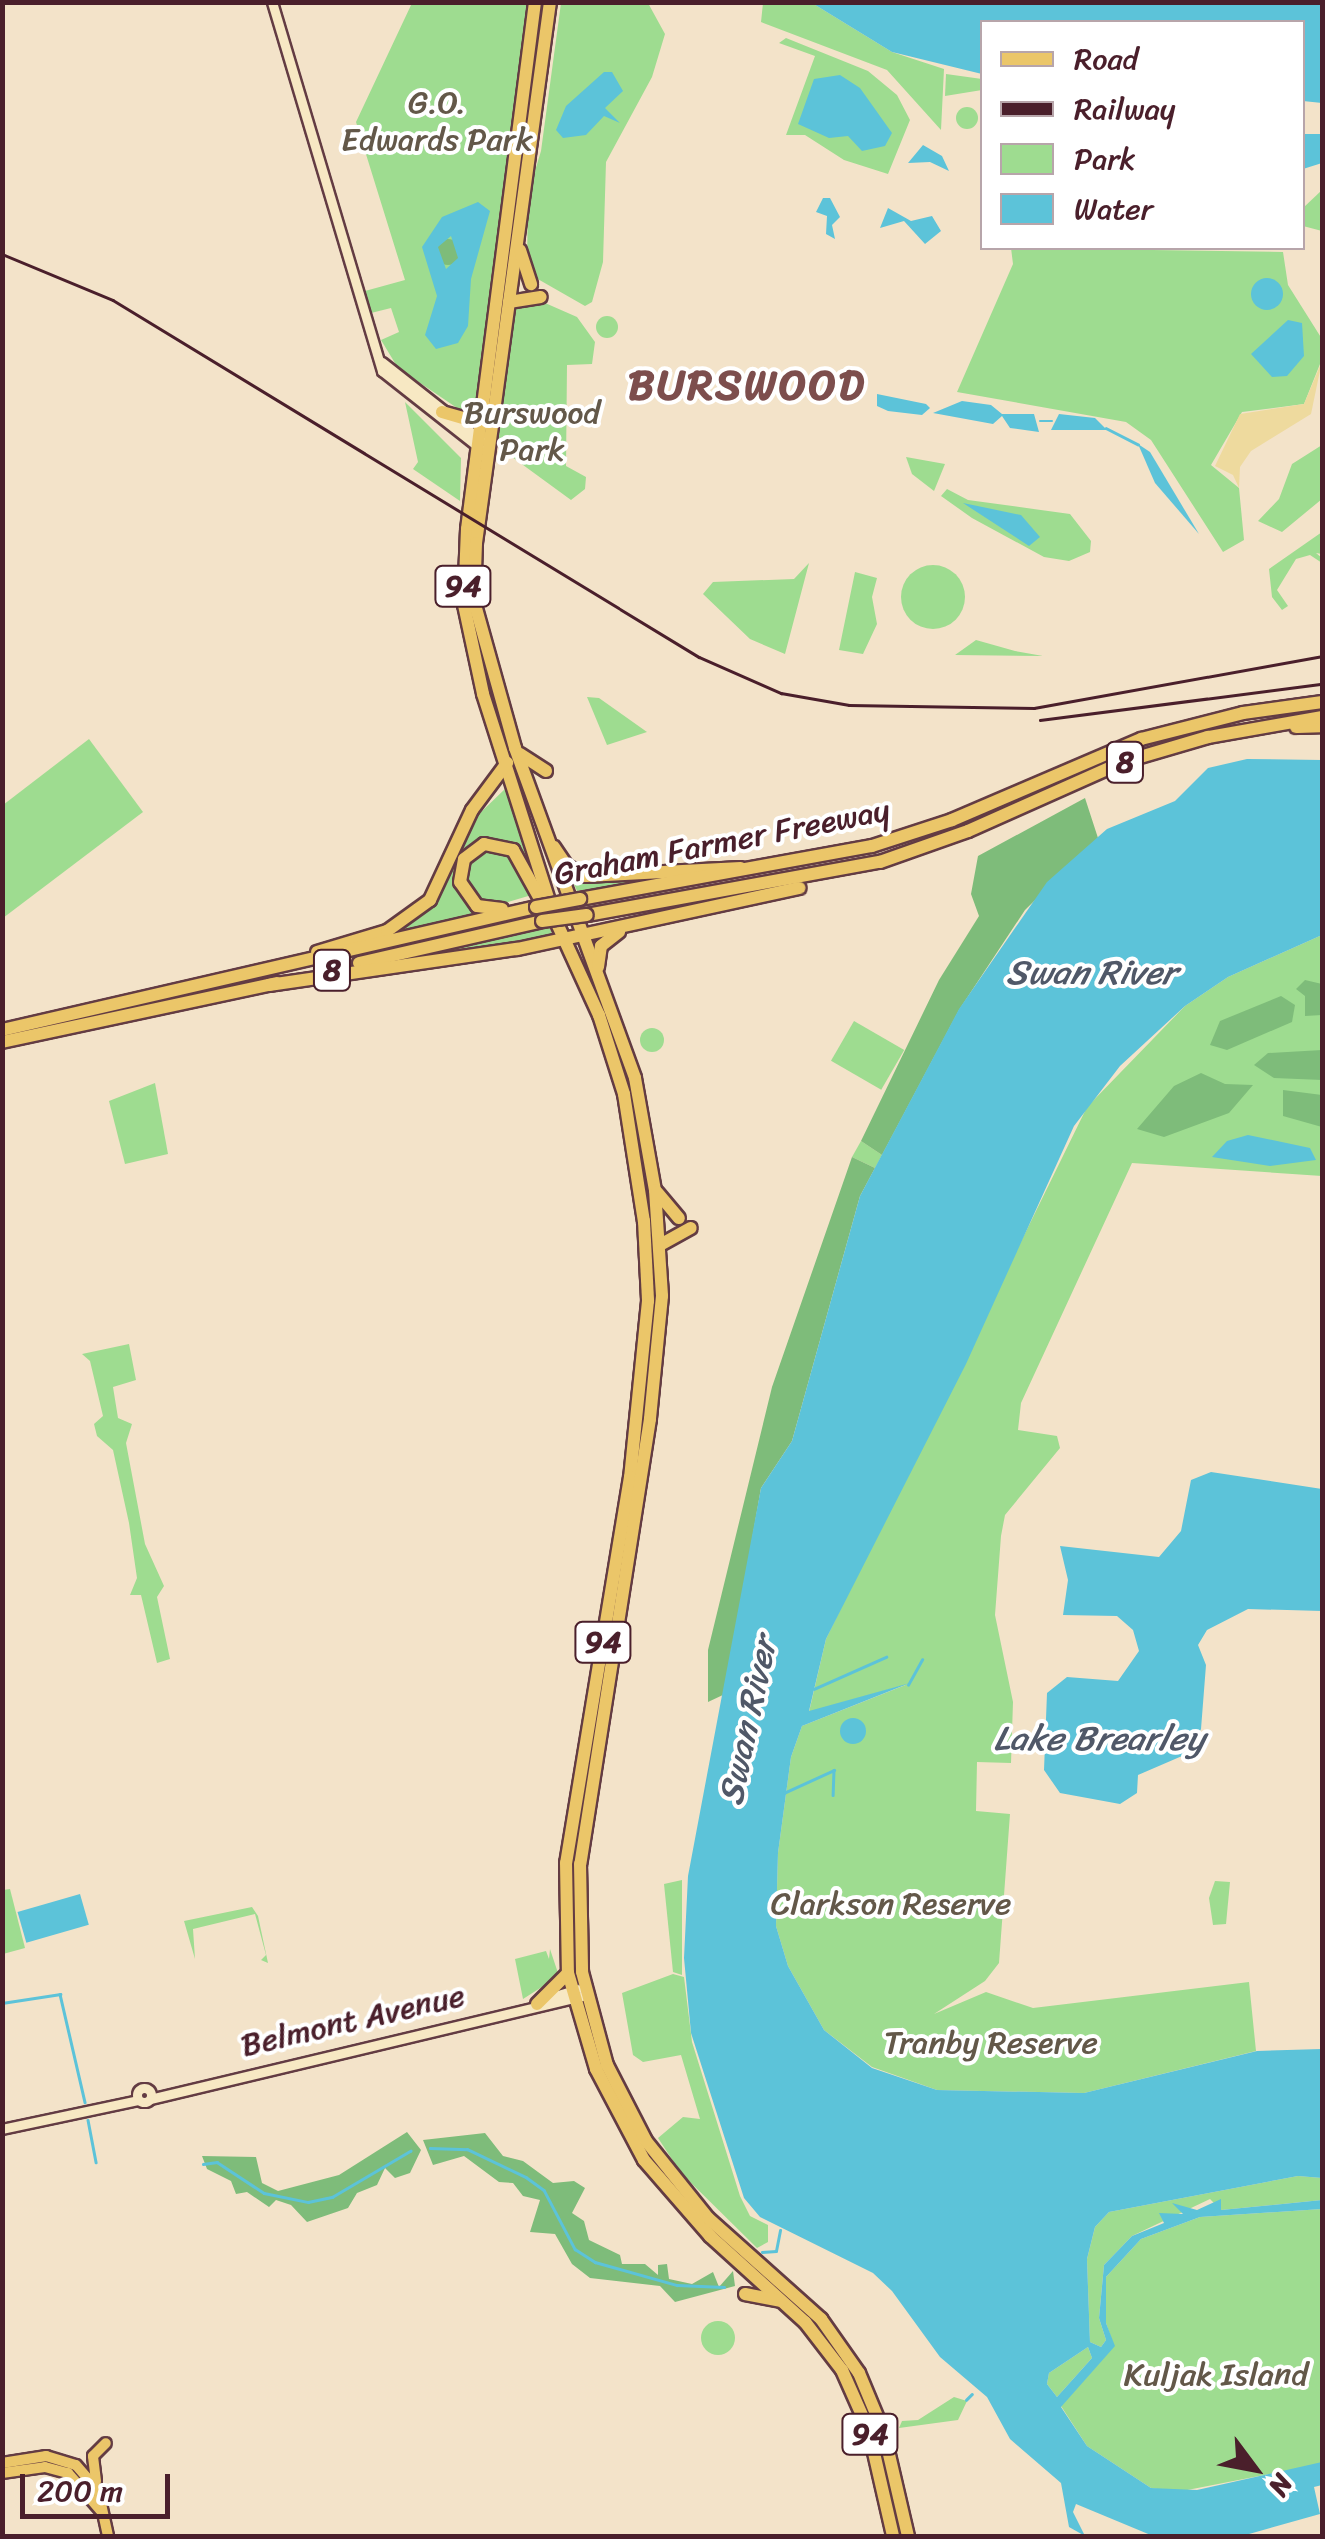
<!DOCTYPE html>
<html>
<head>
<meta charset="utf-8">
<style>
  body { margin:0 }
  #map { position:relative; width:1325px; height:2539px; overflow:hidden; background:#f3e3c9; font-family:Sriracha,sans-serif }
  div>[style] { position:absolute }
  .green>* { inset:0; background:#9edc90; transform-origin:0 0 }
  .round { border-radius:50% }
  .forest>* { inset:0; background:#7ebc7a }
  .sand>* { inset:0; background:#eeda9e }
  .water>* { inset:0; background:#5cc3d9; transform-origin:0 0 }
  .stream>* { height:2.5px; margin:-1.25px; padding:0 1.25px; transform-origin:1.25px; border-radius:1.25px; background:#5cc3d9 }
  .roads { filter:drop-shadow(2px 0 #633c43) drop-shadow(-2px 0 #633c43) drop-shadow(0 2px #633c43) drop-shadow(0 -2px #633c43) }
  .secondary>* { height:9px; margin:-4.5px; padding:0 4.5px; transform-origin:4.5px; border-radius:4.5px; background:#f7e8c3 }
  .secondary>.ring { margin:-4.5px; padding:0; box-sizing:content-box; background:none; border:9px solid #f7e8c3; border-radius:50% }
  .primary>* { height:10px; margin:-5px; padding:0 5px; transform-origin:5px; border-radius:5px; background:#ebc669 }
  .highway>* { height:12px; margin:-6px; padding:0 6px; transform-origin:6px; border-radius:6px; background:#ebc669 }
  .rail>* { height:2.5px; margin:-1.25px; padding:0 1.25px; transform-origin:1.25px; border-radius:1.25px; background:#4a1f2b }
  .bridges { filter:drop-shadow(2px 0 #633c43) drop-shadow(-2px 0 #633c43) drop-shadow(0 2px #633c43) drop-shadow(0 -2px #633c43) }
  .highway-bridge>* { height:12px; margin:-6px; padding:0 6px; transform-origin:6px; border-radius:6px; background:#ebc669 }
  span { translate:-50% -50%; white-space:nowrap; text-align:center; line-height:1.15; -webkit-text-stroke:8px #fff; paint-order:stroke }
  .shield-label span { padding:2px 8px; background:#fff; border:2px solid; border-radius:8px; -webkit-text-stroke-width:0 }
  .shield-label { font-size:30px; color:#4a1f2b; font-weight:700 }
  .park-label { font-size:32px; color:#635849 }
  .street-label { font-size:32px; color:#4a1f2b }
  .water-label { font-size:35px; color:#505868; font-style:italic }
  .district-label { font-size:42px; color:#7d4e4d; font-weight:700; letter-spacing:2.5px }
  .frame { position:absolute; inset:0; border:5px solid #4a1f2b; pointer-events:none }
  .legend { position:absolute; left:980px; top:20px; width:325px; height:230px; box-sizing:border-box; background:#fff; border:2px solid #b7a5aa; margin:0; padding:12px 18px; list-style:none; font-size:30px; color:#4a1f2b }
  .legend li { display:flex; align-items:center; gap:20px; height:50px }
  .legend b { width:50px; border:2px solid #b7a5aa }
  .north { position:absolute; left:1205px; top:2419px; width:100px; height:100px; -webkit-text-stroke:8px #fff; paint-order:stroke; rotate:122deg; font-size:28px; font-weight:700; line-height:40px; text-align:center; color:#4a1f2b }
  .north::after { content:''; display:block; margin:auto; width:35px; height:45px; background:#4a1f2b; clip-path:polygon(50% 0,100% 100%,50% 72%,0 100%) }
  .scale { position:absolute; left:20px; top:2474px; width:150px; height:45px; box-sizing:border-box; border:5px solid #4a1f2b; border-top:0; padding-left:12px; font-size:30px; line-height:35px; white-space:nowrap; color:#4a1f2b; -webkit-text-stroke:8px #fff; paint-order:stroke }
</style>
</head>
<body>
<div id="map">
  <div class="green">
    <i style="clip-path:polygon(412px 3px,528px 3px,477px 405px,463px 412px,398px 368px,381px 340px,399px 332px,391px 308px,371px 313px,365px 291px,405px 280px,356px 122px)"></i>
    <i style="clip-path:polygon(561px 3px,648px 3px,665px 34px,652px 77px,606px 162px,603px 262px,592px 302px,585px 306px,529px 274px,527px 266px,528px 194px,541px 151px)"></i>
    <i style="clip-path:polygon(763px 3px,812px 3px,892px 52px,944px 69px,941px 130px,887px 70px,761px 22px)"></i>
    <i style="clip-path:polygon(786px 38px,868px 71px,897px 95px,910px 120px,888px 174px,844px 160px,805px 135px,786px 135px,815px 56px,779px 43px)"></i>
    <i style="clip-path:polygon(946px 74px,982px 79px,982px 90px,945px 96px)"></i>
    <i class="round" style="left:956px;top:107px;width:22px;height:22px"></i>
    <i style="clip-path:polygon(1322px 190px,1322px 231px,1303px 226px,1303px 208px)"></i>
    <i style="clip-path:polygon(1011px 248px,1283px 252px,1288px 285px,1322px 339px,1322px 359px,1304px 404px,1242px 412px,1211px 465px,1239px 488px,1244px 540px,1223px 552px,1151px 440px,1126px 422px,957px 392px,1013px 264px)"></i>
    <i style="clip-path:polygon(536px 299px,577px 317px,595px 342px,592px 364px,567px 365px,566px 466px,586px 477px,585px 489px,571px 500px,497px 446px,515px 306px)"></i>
    <i class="round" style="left:596px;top:316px;width:22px;height:22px"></i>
    <i style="clip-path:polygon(405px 402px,461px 458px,460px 501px,413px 469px,418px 462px)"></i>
    <i style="clip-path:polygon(1322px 445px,1322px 499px,1282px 532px,1258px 521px,1279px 499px,1292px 464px)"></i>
    <i style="clip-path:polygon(906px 457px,945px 464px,934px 491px,912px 474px)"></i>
    <i style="clip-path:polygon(947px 489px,968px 500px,1070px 514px,1091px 541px,1090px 552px,1069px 561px,1044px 557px,972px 518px,941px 496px)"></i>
    <i style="clip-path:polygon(1322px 532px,1322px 554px,1316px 553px,1322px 558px,1322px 563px,1310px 555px,1296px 559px,1277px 590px,1288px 606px,1282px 610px,1272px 597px,1269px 569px)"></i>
    <i style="clip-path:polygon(809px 563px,785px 654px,750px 639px,703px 594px,713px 582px,794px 579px)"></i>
    <i class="round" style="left:901px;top:565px;width:64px;height:64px"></i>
    <i style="clip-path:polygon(855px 572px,877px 578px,872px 597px,877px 624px,863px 654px,839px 650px)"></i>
    <i style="clip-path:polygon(976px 640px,1015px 651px,1043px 656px,955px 655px)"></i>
    <i style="clip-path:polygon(587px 697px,599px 698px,647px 732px,607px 745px)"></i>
    <i style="clip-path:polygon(89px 739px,143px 812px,3px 918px,3px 805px)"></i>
    <i style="clip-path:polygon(506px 788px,528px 859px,510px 843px,488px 840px,457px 870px,486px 912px,352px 946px,429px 906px,479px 814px)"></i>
    <i style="clip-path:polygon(505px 849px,535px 894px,495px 906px,475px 898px,466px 884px,468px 863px,482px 850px)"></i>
    <i style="clip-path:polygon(569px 873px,692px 874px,577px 891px)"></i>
    <i style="clip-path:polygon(549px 926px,554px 939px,382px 963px,489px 936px)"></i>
    <i style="clip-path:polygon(1322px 935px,1322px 1176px,1132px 1163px,1021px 1403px,1018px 1430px,1057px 1436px,1060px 1448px,1005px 1515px,1001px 1536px,995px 1615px,1013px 1702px,1011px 1763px,977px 1762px,976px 1811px,1010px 1814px,999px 1963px,985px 1981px,934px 2014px,986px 1992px,1033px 2008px,1249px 1982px,1256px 2051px,1084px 2093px,937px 2090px,872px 2067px,824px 2030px,788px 1966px,776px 1926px,778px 1853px,791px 1757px,802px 1726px,908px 1684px,809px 1712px,826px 1639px,1087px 1107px,1185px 1006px,1228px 977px)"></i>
    <i style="left:854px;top:1021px;width:58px;height:46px;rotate:30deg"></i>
    <i class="round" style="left:640px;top:1028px;width:24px;height:24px"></i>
    <i style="clip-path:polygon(155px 1083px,168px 1154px,125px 1164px,109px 1101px)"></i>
    <i style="clip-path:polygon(861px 1141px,882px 1155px,875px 1168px,852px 1157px)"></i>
    <i style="clip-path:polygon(129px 1344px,136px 1380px,113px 1387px,118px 1418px,132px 1424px,126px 1443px,145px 1544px,164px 1586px,157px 1597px,170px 1659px,157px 1663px,141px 1595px,130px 1595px,137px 1578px,129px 1523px,113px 1450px,97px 1436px,94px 1424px,103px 1416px,90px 1361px,82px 1354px)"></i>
    <i style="clip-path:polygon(682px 1880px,682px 1975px,673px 1972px,664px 1884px)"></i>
    <i style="clip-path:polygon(1215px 1881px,1230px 1882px,1226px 1924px,1213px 1925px,1209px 1898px)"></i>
    <i style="clip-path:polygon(10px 1889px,25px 1948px,3px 1954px,3px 1890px)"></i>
    <i style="clip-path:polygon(252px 1907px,258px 1916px,268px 1963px,261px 1960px,266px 1955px,255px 1914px,193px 1929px,195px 1959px,184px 1921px)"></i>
    <i style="clip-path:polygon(550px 1949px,559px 1976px,523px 1999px,515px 1959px,546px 1951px,549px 1959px)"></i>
    <i style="clip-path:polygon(673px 1974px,684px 1977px,692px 2042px,740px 2196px,750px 2216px,768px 2225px,768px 2242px,757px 2248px,681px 2173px,658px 2138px,683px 2117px,700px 2119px,681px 2055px,643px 2062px,633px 2055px,622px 1993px)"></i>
    <i style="clip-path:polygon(1298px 2176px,1322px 2178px,1322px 2200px,1221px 2210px,1210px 2199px,1132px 2236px,1104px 2265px,1099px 2318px,1106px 2340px,1101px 2347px,1090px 2342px,1087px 2259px,1095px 2227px,1109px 2212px)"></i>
    <i style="clip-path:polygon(1322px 2209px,1321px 2464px,1177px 2492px,1151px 2488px,1087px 2446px,1061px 2406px,1114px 2346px,1106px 2323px,1106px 2277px,1141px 2239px,1200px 2217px)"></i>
    <i class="round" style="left:701px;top:2321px;width:34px;height:34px"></i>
    <i style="clip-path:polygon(1088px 2347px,1092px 2358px,1057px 2397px,1047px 2384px,1049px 2373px)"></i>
    <i style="clip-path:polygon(954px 2397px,967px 2401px,958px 2420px,899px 2428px,902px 2421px,918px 2420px)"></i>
  </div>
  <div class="forest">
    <i class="round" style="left:435px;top:239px;width:26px;height:26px"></i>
    <i style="clip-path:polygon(1085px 798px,1098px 838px,1025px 910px,959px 1010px,882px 1155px,861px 1141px,939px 980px,979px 916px,971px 894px,978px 856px)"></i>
    <i style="clip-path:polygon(1305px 980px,1322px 984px,1322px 1015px,1305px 1016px,1305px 996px,1296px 989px)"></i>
    <i style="clip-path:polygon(1281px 996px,1295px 1005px,1292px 1022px,1227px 1050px,1210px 1045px,1220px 1021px)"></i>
    <i style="clip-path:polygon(1322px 1050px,1322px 1080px,1274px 1078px,1254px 1065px,1268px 1053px)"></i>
    <i style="clip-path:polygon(1201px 1073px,1225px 1084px,1253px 1085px,1229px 1113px,1164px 1137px,1137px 1129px,1174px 1086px)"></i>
    <i style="clip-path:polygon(1283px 1090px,1322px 1095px,1322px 1127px,1283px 1116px)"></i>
    <i style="clip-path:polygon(852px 1157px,875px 1168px,860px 1196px,792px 1441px,761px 1488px,725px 1694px,708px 1702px,708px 1650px,772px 1387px)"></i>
    <i style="clip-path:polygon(407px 2132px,421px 2150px,410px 2173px,395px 2178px,385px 2168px,377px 2185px,357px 2193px,348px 2208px,307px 2222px,291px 2205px,276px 2200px,269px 2207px,247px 2192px,236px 2194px,231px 2181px,207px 2169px,202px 2156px,256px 2157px,262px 2183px,278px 2191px,339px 2175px)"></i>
    <i style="clip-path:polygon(485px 2133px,503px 2156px,523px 2161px,553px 2183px,574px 2181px,585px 2188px,572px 2213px,584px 2221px,589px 2240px,620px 2255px,622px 2264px,645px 2264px,658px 2275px,658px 2265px,667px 2264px,669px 2279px,692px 2284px,713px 2272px,719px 2287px,733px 2271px,735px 2286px,675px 2302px,660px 2286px,590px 2278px,572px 2264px,555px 2234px,530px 2232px,540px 2200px,523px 2196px,513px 2183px,499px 2182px,464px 2156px,433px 2165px,423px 2140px)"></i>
  </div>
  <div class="sand">
    <i style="clip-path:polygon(1322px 361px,1311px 414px,1251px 451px,1240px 467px,1239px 488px,1233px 475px,1215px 466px,1240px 414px,1304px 404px)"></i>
  </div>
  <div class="water">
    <i style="clip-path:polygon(812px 3px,1322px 3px,1322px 103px,1303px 101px,1302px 22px,982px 22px,982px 74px,892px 52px)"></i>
    <i style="clip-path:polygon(604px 72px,612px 72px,623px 91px,605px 108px,620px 123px,604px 116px,586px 135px,563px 138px,556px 130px,566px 106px)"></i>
    <i style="clip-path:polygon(840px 75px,860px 88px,892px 133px,885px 146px,862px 151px,848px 136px,829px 138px,798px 124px,814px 79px)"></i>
    <i style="clip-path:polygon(1303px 134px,1322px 134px,1322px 163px,1303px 169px)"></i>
    <i style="clip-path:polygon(923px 145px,942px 156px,949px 171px,930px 162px,908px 163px)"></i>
    <i style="clip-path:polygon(823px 198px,830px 198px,840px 217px,832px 225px,835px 239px,826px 234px,827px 216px,816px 212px)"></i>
    <i style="clip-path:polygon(evenodd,478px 202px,490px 211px,471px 279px,468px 326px,458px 343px,436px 349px,425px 335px,437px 296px,422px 247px,442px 217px,478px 202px,451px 236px,458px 258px,446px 269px,438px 247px,451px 236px)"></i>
    <i style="clip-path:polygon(888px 208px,911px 221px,932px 216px,941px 231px,925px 244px,904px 221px,880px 228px)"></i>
    <i class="round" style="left:1251px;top:278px;width:32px;height:32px"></i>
    <i style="clip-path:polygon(1288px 320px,1302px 323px,1304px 356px,1287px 376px,1272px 377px,1251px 354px)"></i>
    <i style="clip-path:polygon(877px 394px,926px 404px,930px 408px,922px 415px,888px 411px,877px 406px)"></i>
    <i style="clip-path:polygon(962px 401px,991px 405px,1002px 414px,1034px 414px,1039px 432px,1010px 428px,1002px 416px,993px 424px,933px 413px)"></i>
    <i style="clip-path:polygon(1059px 414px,1095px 418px,1107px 430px,1051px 430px)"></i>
    <i style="clip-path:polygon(1138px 444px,1150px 452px,1199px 534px,1155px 483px)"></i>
    <i style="clip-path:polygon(963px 503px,1021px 515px,1040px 537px,1029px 546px)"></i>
    <i style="clip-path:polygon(evenodd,1247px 759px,1322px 760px,1322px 935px,1228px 977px,1185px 1006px,1120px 1066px,1074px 1126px,966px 1364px,826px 1639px,809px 1711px,910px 1683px,802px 1726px,791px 1757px,778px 1853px,776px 1926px,788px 1966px,824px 2030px,872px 2068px,937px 2090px,1084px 2093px,1257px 2051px,1322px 2049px,1322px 2178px,1298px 2176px,1109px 2212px,1095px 2227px,1087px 2259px,1090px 2342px,1101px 2347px,1106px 2340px,1099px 2318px,1104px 2265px,1132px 2236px,1164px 2223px,1159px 2213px,1183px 2214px,1172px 2203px,1197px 2210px,1221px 2199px,1221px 2210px,1322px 2200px,1322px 2209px,1200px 2217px,1141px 2239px,1106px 2277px,1106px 2323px,1115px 2346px,1061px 2407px,1087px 2446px,1151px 2488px,1197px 2490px,1322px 2462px,1322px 2485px,1314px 2487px,1320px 2514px,1242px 2536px,1153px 2536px,1076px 2504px,1073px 2512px,1085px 2536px,1069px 2527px,1061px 2483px,1010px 2439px,987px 2397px,940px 2357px,892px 2291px,873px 2273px,760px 2217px,744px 2198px,691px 2033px,684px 1958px,688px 1876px,761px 1488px,792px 1441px,860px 1196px,959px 1009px,1047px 882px,1107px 829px,1175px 801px,1208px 768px,1247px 759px,1088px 2347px,1092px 2358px,1057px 2397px,1047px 2384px,1049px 2373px,1088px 2347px)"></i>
    <i style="clip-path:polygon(1248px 1135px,1310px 1148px,1316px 1160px,1270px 1166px,1212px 1157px,1227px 1141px)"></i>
    <i style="clip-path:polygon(1211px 1472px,1322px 1489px,1322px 1611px,1248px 1609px,1207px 1630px,1198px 1645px,1206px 1665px,1201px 1729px,1189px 1753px,1138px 1775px,1137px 1793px,1120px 1804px,1060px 1793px,1044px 1770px,1047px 1693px,1067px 1677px,1118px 1681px,1139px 1651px,1133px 1630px,1117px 1616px,1063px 1615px,1068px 1580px,1060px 1546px,1159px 1557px,1181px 1531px,1191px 1480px)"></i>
    <i class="round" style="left:840px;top:1718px;width:26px;height:26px"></i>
    <i style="left:80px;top:1894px;width:32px;height:65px;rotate:74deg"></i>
  </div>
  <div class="stream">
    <i style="left:1040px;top:421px;width:12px"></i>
    <i style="left:1106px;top:428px;width:36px;rotate:27deg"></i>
    <i style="left:908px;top:1685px;width:29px;rotate:-61deg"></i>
    <i style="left:814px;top:1689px;width:79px;rotate:-24deg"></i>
    <i style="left:784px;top:1793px;width:55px;rotate:-24.7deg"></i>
    <i style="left:834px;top:1770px;width:25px;rotate:92deg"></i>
    <i style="left:2px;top:2003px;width:59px;rotate:-8.8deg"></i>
    <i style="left:60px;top:1994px;width:111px;rotate:77deg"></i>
    <i style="left:88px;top:2120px;width:43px;rotate:79.2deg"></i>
    <i style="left:430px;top:2148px;width:37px;rotate:2deg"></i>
    <i style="left:467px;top:2149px;width:65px;rotate:25.4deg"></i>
    <i style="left:526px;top:2177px;width:22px;rotate:36deg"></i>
    <i style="left:544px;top:2190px;width:67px;rotate:62.3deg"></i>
    <i style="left:575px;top:2249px;width:24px;rotate:33deg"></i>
    <i style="left:595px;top:2262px;width:85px;rotate:15.7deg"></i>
    <i style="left:677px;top:2285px;width:47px;rotate:2.4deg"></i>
    <i style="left:203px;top:2164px;width:14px;rotate:-8deg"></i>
    <i style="left:217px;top:2162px;width:56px;rotate:33.4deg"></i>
    <i style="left:264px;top:2193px;width:45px;rotate:11.6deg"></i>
    <i style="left:308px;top:2202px;width:25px;rotate:-12deg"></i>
    <i style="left:332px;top:2197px;width:91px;rotate:-30.5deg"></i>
    <i style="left:762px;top:2252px;width:14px;rotate:-4deg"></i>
    <i style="left:776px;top:2251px;width:21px;rotate:-79deg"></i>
    <i style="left:966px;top:2400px;width:8px;rotate:-45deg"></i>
  </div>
  <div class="roads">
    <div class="secondary">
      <i style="left:272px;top:2px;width:385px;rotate:73.4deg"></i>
      <i style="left:382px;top:371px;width:126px;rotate:38.2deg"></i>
      <i style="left:382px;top:362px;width:126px;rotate:38.2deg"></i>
      <i style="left:545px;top:1999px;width:34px;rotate:-17deg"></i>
      <i class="ring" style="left:137px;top:2088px;width:5px;height:5px"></i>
      <i style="left:150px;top:2099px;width:449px;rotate:-13.4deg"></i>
      <i style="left:2px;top:2129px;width:139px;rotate:-12deg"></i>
    </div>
    <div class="primary">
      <i style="left:2px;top:2463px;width:45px;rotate:-9deg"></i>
      <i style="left:46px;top:2456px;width:31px;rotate:17deg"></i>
      <i style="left:76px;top:2465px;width:33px;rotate:49deg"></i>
      <i style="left:98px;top:2490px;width:47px;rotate:77.7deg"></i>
      <i style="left:2px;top:2473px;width:43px;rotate:-7.9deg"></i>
      <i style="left:45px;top:2467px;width:24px;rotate:15deg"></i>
      <i style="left:68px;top:2473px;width:52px;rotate:48.9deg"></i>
      <i style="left:96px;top:2481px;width:25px;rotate:-97deg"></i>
      <i style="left:93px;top:2456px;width:18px;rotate:-45deg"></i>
    </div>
    <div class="highway">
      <i style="left:535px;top:2px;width:531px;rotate:97.35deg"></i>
      <i style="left:467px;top:529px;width:76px;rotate:92.3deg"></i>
      <i style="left:464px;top:605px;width:91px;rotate:77.9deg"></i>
      <i style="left:483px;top:694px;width:236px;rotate:72.3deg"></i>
      <i style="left:555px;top:919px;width:106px;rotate:65.4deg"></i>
      <i style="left:599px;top:1015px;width:83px;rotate:72.4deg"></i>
      <i style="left:624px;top:1094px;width:129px;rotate:81.1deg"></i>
      <i style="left:644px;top:1221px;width:80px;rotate:87.1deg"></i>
      <i style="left:648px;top:1301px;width:177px;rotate:95.8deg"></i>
      <i style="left:630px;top:1477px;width:391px;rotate:99.4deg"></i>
      <i style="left:566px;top:1863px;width:110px;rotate:89deg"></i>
      <i style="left:568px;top:1973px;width:100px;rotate:73.7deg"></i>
      <i style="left:596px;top:2069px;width:103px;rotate:62.2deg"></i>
      <i style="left:644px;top:2160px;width:101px;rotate:49deg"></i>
      <i style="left:710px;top:2236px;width:128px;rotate:42.2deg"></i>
      <i style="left:805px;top:2322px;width:61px;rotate:52.4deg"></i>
      <i style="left:842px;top:2370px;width:67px;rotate:66.1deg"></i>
      <i style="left:869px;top:2431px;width:108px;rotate:77.1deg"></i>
      <i style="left:550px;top:2px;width:546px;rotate:97.79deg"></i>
      <i style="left:476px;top:543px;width:58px;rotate:92deg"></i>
      <i style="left:474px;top:601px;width:153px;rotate:74.4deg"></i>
      <i style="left:515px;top:748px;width:351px;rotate:70deg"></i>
      <i style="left:635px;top:1078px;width:114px;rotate:79.9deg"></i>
      <i style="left:655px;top:1190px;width:106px;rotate:86.2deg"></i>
      <i style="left:662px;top:1296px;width:124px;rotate:95.6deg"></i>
      <i style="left:650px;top:1419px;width:450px;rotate:98.9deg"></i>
      <i style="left:580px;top:1864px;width:108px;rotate:88.9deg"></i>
      <i style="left:582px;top:1972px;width:96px;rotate:75deg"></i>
      <i style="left:607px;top:2065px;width:85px;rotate:62.8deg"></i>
      <i style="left:646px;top:2141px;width:99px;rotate:51.2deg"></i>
      <i style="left:708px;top:2218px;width:152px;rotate:41.8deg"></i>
      <i style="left:821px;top:2319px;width:66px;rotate:54.9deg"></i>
      <i style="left:859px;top:2373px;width:65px;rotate:67.4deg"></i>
      <i style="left:884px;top:2433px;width:106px;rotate:76.9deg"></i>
      <i style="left:520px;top:250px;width:36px;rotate:72deg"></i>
      <i style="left:509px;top:302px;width:32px;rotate:-9deg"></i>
      <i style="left:442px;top:412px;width:25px;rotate:16deg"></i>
      <i style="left:466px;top:419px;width:17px;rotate:-33deg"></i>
      <i style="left:1296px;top:727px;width:26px;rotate:-2deg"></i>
      <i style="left:520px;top:754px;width:31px;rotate:33deg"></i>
      <i style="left:554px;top:847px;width:23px;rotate:56deg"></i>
      <i style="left:567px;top:866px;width:21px;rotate:28deg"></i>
      <i style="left:586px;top:876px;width:155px;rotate:-3deg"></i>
      <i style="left:580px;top:899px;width:297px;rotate:-10.3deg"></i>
      <i style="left:872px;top:846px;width:84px;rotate:-18deg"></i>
      <i style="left:952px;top:820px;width:206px;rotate:-23.2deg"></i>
      <i style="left:1141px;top:739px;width:105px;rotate:-14.3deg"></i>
      <i style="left:1243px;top:713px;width:80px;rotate:-7.9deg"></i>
      <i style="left:502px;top:909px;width:25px;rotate:-173deg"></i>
      <i style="left:477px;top:906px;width:29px;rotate:-125deg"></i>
      <i style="left:460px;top:882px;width:23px;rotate:-80deg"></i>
      <i style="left:464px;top:859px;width:25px;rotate:-37deg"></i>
      <i style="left:484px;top:844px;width:30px;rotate:12deg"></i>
      <i style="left:513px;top:850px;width:64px;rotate:61deg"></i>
      <i style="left:587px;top:915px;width:298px;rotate:-10.3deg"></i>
      <i style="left:880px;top:862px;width:93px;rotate:-19.4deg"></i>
      <i style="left:968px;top:831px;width:170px;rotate:-24deg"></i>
      <i style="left:1123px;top:762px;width:89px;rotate:-16.4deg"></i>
      <i style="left:1208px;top:737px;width:116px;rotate:-10deg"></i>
      <i style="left:317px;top:952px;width:73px;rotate:-16.7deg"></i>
      <i style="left:387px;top:931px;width:53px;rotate:-35.8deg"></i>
      <i style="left:430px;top:900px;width:99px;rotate:-65deg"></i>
      <i style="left:472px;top:810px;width:59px;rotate:-53.3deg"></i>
      <i style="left:359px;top:963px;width:188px;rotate:-12.9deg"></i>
      <i style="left:598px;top:967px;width:21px;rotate:-82deg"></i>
      <i style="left:601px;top:946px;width:23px;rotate:-38deg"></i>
      <i style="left:269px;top:985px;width:251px;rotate:-8.3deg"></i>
      <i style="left:517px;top:949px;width:289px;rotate:-12.2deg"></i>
      <i style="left:2px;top:1030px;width:548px;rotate:-12.97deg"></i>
      <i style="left:2px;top:1042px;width:281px;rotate:-12.1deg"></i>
      <i style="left:657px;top:1192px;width:34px;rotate:50deg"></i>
      <i style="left:660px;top:1245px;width:35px;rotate:-29deg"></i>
      <i style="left:537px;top:2004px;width:44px;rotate:-45deg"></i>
      <i style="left:745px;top:2294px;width:36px;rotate:11deg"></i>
    </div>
  </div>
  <div class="rail">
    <i style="left:2px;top:254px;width:120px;rotate:22.5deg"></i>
    <i style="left:113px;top:300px;width:686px;rotate:31.35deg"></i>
    <i style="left:699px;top:657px;width:90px;rotate:23.7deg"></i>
    <i style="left:781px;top:693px;width:69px;rotate:10deg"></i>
    <i style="left:849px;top:705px;width:185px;rotate:0.9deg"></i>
    <i style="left:1034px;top:708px;width:293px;rotate:-10.2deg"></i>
    <i style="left:1040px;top:720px;width:284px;rotate:-7.3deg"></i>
  </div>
  <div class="bridges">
    <div class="highway-bridge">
      <i style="left:536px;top:907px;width:45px;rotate:-10.3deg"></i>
      <i style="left:542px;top:921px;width:45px;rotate:-7.6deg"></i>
    </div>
  </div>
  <div class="shield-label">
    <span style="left:463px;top:586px">94</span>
    <span style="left:1125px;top:762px">8</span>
    <span style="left:332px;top:970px">8</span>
    <span style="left:603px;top:1642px">94</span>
    <span style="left:870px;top:2434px">94</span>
  </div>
  <div class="park-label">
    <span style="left:437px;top:122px">G.O.<br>Edwards Park</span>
    <span style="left:532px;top:432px">Burswood<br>Park</span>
    <span style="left:891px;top:1904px">Clarkson Reserve</span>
    <span style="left:991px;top:2043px">Tranby Reserve</span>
    <span style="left:1216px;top:2375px">Kuljak Island</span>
  </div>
  <div class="street-label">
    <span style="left:722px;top:843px;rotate:-11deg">Graham Farmer Freeway</span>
    <span style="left:353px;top:2021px;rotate:-13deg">Belmont Avenue</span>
  </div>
  <div class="water-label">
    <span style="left:1091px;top:972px">Swan River</span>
    <span style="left:747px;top:1721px;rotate:-78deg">Swan River</span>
    <span style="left:1099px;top:1738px">Lake Brearley</span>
  </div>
  <div class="district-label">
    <span style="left:747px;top:385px">BURSWOOD</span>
  </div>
  <div class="frame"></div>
  <ul class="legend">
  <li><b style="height:12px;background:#ebc669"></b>Road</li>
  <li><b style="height:12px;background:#4a1f2b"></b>Railway</li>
  <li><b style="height:28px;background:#9edc90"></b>Park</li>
  <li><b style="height:28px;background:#5cc3d9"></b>Water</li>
  </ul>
  <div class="north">N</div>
  <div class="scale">200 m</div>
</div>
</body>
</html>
